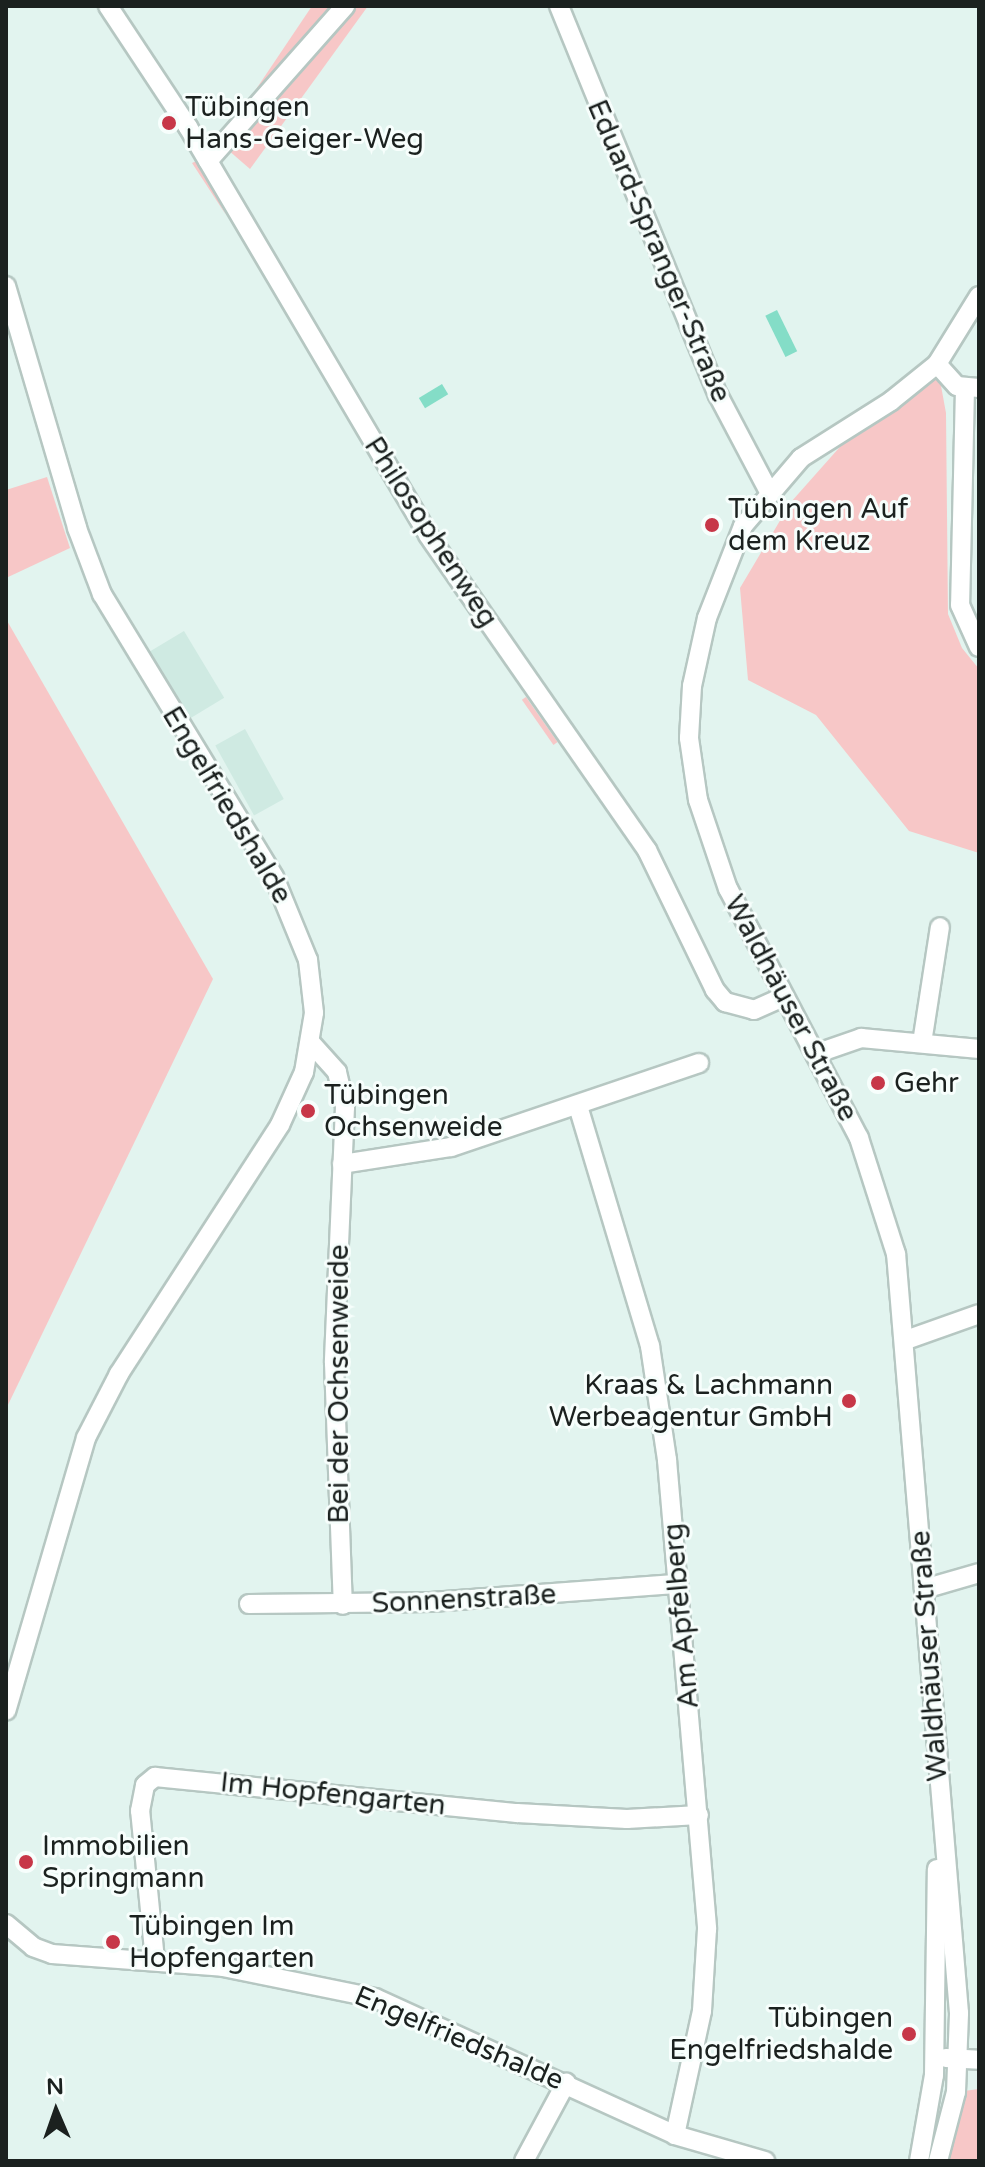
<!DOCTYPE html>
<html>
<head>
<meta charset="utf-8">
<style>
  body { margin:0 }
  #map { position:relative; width:985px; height:2167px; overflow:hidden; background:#e2f4ef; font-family:"Varela Round",sans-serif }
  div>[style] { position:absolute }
  .built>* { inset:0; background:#cfeae2; transform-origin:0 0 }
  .green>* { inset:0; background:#f7c7c7; transform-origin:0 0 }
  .water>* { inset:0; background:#84ddc7; transform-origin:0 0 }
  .roads { filter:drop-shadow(2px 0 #b6c7c2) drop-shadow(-2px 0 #b6c7c2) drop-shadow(0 2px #b6c7c2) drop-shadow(0 -2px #b6c7c2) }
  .street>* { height:18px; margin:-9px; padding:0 9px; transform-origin:9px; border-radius:9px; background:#fff }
  .dots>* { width:22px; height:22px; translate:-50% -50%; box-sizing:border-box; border:4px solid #f7fefc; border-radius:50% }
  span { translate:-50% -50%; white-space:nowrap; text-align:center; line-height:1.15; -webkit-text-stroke:6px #f7fefc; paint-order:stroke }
  .poi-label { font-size:28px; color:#1b211f }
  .left { translate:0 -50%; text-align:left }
  .right { translate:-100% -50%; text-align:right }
  .street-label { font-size:28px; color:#1b211f }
  .frame { position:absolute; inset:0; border:8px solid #1b211f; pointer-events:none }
  .north { position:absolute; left:16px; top:2071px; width:80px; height:80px; -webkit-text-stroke:6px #f7fefc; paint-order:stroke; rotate:358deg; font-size:22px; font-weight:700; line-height:32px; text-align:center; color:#1b211f }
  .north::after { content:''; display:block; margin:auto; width:28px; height:36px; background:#1b211f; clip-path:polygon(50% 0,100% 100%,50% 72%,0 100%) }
</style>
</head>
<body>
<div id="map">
  <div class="built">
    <i style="left:184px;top:631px;width:78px;height:53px;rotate:59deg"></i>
    <i style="left:245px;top:729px;width:80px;height:34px;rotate:61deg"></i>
  </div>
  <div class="green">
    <i style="clip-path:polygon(312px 6px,368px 6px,250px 169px,220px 143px)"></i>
    <i style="clip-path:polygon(201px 159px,201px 168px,226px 215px,192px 163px)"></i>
    <i style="clip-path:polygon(937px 364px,946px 413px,948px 614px,962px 648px,979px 669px,979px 853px,909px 831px,816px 715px,748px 680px,740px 588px,791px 502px,870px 413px)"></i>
    <i style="clip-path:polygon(47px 477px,70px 548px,6px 578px,6px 490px)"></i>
    <i style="clip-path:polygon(6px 619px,213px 979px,6px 1409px)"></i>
    <i style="left:526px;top:697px;width:55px;height:5px;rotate:55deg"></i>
    <i style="clip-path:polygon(979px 2089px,979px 2161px,942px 2161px,956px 2092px)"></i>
  </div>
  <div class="water">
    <i style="left:777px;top:310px;width:46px;height:13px;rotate:64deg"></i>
    <i style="left:442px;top:384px;width:12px;height:27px;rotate:59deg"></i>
  </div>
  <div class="roads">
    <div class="street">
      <i style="left:108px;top:6px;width:145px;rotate:56.5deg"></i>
      <i style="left:188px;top:127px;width:473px;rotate:59.5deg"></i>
      <i style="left:428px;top:535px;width:384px;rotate:55.2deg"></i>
      <i style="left:647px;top:850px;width:156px;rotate:64.1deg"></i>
      <i style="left:715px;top:990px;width:16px;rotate:50deg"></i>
      <i style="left:725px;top:1002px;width:30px;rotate:15deg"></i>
      <i style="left:754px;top:1010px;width:32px;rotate:-24deg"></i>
      <i style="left:559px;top:6px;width:420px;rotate:67.8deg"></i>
      <i style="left:718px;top:395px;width:107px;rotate:62.2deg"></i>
      <i style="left:208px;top:161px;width:207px;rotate:-48.5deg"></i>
      <i style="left:6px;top:286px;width:252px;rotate:73.6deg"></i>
      <i style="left:77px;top:528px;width:71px;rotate:69.3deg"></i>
      <i style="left:102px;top:594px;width:331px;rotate:58.7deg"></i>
      <i style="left:274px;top:877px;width:90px;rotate:67.7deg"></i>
      <i style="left:308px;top:960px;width:53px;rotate:83.5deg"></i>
      <i style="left:314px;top:1013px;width:60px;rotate:99.6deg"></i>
      <i style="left:304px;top:1072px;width:58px;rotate:114.4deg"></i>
      <i style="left:280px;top:1125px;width:297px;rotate:122.9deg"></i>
      <i style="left:119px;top:1374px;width:72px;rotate:117.3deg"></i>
      <i style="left:86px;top:1438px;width:284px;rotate:106.3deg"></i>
      <i style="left:937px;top:364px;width:30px;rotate:48deg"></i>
      <i style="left:957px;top:386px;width:22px;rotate:5deg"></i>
      <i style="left:965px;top:388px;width:217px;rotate:91.3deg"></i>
      <i style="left:960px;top:605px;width:46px;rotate:65.7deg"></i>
      <i style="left:311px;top:1043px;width:39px;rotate:48deg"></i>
      <i style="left:337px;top:1072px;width:36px;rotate:77deg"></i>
      <i style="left:345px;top:1107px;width:256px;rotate:92.5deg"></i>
      <i style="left:334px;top:1363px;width:242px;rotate:87.9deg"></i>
      <i style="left:922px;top:1043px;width:117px;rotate:-81.2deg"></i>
      <i style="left:815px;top:1054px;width:49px;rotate:-19.2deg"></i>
      <i style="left:861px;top:1038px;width:119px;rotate:5.3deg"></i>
      <i style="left:578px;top:1106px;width:251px;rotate:73.3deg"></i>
      <i style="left:650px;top:1346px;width:115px;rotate:81.5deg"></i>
      <i style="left:667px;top:1460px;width:471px;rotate:85.1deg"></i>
      <i style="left:707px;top:1929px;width:82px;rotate:93.5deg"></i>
      <i style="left:702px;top:2011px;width:127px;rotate:102.3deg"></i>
      <i style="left:342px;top:1164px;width:110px;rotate:-8.9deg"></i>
      <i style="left:451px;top:1147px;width:262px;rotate:-18.7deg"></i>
      <i style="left:906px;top:1340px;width:77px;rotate:-19.6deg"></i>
      <i style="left:924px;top:1589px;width:57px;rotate:-16.2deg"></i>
      <i style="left:249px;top:1604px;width:182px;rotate:-0.6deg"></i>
      <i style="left:431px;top:1602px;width:248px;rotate:-4.2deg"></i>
      <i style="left:6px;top:1924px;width:35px;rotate:40deg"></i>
      <i style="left:33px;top:1947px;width:20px;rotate:20deg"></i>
      <i style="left:52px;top:1954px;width:171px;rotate:4.3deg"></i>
      <i style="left:223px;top:1967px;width:155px;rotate:11.5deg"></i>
      <i style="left:375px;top:1998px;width:330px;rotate:24.5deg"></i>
      <i style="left:675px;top:2135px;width:94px;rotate:16.1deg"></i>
      <i style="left:155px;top:1960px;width:150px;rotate:-95.7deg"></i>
      <i style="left:140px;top:1811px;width:26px;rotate:-79deg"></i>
      <i style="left:145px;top:1785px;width:13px;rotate:-39deg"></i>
      <i style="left:155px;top:1777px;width:364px;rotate:5.7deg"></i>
      <i style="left:517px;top:1813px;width:110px;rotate:3.1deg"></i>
      <i style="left:627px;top:1819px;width:72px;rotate:-3.2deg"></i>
      <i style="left:946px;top:2058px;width:33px;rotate:3deg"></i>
      <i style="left:524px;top:2161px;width:89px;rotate:-61.7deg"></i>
      <i style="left:919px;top:2161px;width:87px;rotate:-80.1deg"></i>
      <i style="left:934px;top:2075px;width:206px;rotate:-89.2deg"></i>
      <i style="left:938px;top:2161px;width:71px;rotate:-75.4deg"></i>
      <i style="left:956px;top:2092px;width:79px;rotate:-87.8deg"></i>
      <i style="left:959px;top:2013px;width:762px;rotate:-94.74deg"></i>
      <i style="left:896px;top:1254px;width:122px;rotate:-107.7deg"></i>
      <i style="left:859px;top:1138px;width:281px;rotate:-117.7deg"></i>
      <i style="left:728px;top:889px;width:94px;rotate:-108.6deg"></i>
      <i style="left:698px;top:800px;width:63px;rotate:-98.3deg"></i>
      <i style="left:689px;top:738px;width:52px;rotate:-86.7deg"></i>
      <i style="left:692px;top:686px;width:70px;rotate:-77.6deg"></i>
      <i style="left:707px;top:618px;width:99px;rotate:-68.6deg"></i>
      <i style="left:743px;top:526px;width:89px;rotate:-49.5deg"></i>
      <i style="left:801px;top:458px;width:107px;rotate:-32.3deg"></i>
      <i style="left:891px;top:401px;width:59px;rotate:-38.8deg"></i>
      <i style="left:937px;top:364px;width:80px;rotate:-58.3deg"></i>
    </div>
  </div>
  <div class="dots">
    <i style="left:169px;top:123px;background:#c73748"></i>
    <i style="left:712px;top:525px;background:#c73748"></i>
    <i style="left:878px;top:1083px;background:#c73748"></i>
    <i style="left:308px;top:1111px;background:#c73748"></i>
    <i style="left:849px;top:1401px;background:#c73748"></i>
    <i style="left:26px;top:1862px;background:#c73748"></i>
    <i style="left:113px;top:1942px;background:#c73748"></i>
    <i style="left:909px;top:2034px;background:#c73748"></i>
  </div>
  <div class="poi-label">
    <span class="left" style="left:185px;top:123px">Tübingen<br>Hans-Geiger-Weg</span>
    <span class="left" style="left:728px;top:525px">Tübingen Auf<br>dem Kreuz</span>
    <span class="left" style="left:894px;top:1083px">Gehr</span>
    <span class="left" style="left:324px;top:1111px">Tübingen<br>Ochsenweide</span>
    <span class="right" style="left:833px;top:1401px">Kraas &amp; Lachmann<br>Werbeagentur GmbH</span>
    <span class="left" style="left:42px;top:1862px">Immobilien<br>Springmann</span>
    <span class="left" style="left:129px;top:1942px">Tübingen Im<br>Hopfengarten</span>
    <span class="right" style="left:893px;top:2034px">Tübingen<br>Engelfriedshalde</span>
  </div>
  <div class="street-label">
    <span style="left:659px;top:251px;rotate:67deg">Eduard-Spranger-Straße</span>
    <span style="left:431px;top:532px;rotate:57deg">Philosophenweg</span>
    <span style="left:227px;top:805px;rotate:59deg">Engelfriedshalde</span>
    <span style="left:791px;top:1008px;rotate:62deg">Waldhäuser Straße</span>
    <span style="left:339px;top:1384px;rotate:-90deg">Bei der Ochsenweide</span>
    <span style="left:464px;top:1599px;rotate:-3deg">Sonnenstraße</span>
    <span style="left:681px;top:1616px;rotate:-95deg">Am Apfelberg</span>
    <span style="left:929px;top:1656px;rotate:-94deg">Waldhäuser Straße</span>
    <span style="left:333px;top:1794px;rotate:6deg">Im Hopfengarten</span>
    <span style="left:459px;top:2038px;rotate:23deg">Engelfriedshalde</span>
  </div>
  <div class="frame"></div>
  <div class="north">N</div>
</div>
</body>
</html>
